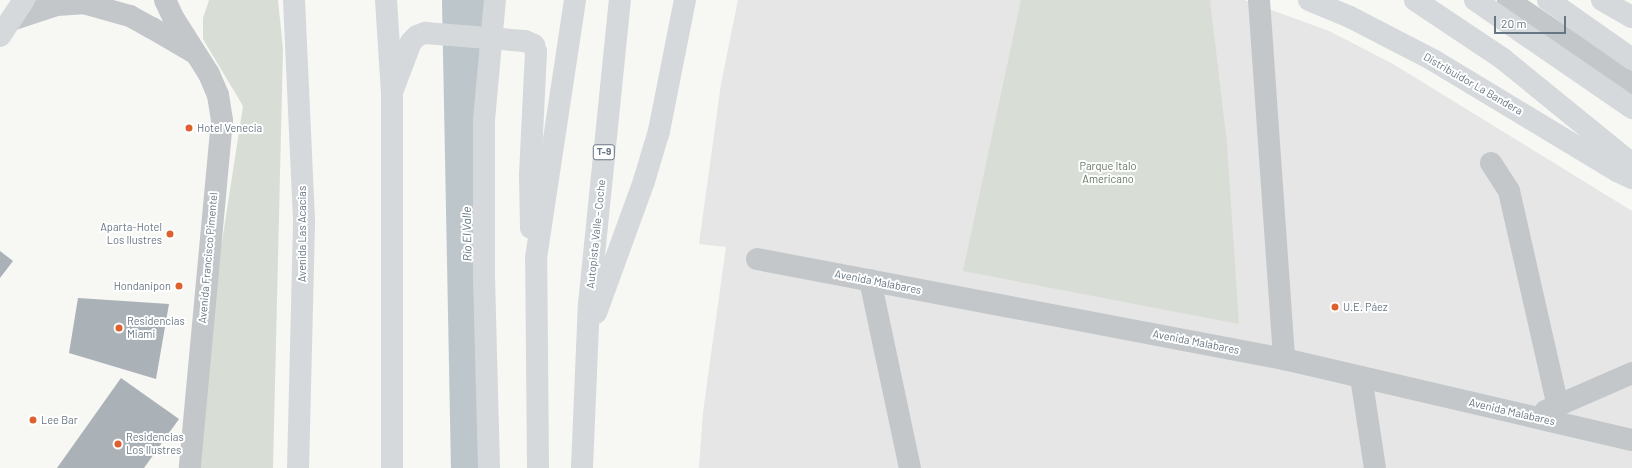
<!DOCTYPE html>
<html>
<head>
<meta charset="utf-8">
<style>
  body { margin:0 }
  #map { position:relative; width:1632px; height:468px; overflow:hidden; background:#f7f7f4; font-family:Barlow,sans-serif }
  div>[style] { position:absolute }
  .built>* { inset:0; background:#e5e6e5 }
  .green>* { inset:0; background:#d8ded5 }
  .river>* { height:43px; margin:-21.5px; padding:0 21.5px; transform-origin:21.5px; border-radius:21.5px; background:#bdc6cb }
  .building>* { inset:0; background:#aab1b7 }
  .minor>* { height:22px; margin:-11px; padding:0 11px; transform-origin:11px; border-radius:11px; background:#c3c7ca }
  .major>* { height:22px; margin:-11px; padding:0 11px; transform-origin:11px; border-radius:11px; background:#d5d9dc }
  .highway>* { height:22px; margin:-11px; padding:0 11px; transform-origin:11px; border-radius:11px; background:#d5d9dc }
  .dots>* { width:11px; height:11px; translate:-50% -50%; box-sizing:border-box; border:2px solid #fff; border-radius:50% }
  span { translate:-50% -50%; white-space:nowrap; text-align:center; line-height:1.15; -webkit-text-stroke:4px #fff; paint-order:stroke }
  .shield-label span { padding:1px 3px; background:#fff; border:1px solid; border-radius:3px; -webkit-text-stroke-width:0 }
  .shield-label { font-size:10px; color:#677684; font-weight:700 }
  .street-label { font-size:11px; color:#677684 }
  .poi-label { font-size:11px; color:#677684 }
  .left { translate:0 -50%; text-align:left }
  .right { translate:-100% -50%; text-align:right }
  .park-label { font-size:11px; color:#657762 }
  .water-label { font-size:12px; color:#637780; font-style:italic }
  .scale { position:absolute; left:1494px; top:16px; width:72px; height:18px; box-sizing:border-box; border:2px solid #677684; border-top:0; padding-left:5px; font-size:12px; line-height:14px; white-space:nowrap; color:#677684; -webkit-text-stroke:3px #fff; paint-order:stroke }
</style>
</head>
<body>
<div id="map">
  <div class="built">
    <i style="clip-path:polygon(738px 0,1244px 0,1329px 31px,1393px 64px,1632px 211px,1632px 468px,699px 468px,703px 412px,726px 247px,699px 244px,721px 84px)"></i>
  </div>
  <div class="green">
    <i style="clip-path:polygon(209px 0,278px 0,283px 49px,273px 468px,184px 468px,201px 377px,243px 106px,203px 39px,203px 18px)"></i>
    <i style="clip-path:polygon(1021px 0,1210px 0,1227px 144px,1239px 324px,963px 271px)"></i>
  </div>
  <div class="river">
    <i style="left:463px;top:0;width:468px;rotate:88.9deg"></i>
  </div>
  <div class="building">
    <i style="clip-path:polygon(0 251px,13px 261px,0 278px)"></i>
    <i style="clip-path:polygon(78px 298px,169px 304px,156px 379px,69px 353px)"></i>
    <i style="clip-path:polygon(121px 378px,179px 419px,144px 468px,57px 468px)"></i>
  </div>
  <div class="minor">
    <i style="left:165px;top:0;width:21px;rotate:65deg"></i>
    <i style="left:174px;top:19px;width:65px;rotate:57.5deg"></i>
    <i style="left:209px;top:74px;width:23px;rotate:67deg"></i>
    <i style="left:218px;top:95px;width:25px;rotate:81deg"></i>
    <i style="left:222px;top:120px;width:349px;rotate:95.3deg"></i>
    <i style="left:1259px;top:0;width:360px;rotate:86deg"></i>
    <i style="left:1508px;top:0;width:150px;rotate:34.1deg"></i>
    <i style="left:11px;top:20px;width:48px;rotate:-18.1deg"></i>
    <i style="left:57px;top:5px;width:26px;rotate:-4deg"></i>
    <i style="left:83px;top:3px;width:49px;rotate:15.5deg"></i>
    <i style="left:130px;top:16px;width:25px;rotate:29deg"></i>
    <i style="left:152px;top:28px;width:48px;rotate:30.3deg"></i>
    <i style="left:1491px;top:163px;width:33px;rotate:57deg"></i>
    <i style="left:1509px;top:191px;width:221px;rotate:77.2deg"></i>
    <i style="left:757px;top:259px;width:536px;rotate:10.74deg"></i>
    <i style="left:1284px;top:359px;width:357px;rotate:13.1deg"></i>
    <i style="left:870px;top:280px;width:192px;rotate:78deg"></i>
    <i style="left:1361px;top:377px;width:92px;rotate:81.3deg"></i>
    <i style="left:1545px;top:411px;width:95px;rotate:-23.6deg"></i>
  </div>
  <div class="major">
    <i style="left:294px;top:0;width:224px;rotate:87.4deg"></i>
    <i style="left:304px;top:224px;width:244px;rotate:91.4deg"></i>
    <i style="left:386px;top:0;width:92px;rotate:86.3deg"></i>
    <i style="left:392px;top:92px;width:376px;rotate:90deg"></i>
    <i style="left:1309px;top:0;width:44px;rotate:22.5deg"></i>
    <i style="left:1350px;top:17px;width:93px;rotate:27.4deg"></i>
    <i style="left:1433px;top:60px;width:215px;rotate:31.1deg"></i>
    <i style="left:1617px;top:171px;width:17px;rotate:25deg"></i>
    <i style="left:1415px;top:0;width:106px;rotate:33.8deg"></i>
    <i style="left:1503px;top:59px;width:166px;rotate:39.1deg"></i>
    <i style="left:1475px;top:0;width:191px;rotate:34.5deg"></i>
    <i style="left:1548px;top:0;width:103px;rotate:35.1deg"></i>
    <i style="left:1602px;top:0;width:34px;rotate:30deg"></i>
    <i style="left:0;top:36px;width:43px;rotate:-56.3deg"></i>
  </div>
  <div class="highway">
    <i style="left:392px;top:92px;width:53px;rotate:-69.2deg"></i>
    <i style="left:411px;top:42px;width:8px;rotate:-45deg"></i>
    <i style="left:417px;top:36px;width:9px;rotate:-21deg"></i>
    <i style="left:425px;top:33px;width:100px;rotate:4.6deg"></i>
    <i style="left:525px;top:41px;width:10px;rotate:24deg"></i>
    <i style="left:534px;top:45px;width:7px;rotate:74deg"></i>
    <i style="left:536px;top:52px;width:124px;rotate:92.8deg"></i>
    <i style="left:530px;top:176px;width:52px;rotate:88.9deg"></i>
    <i style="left:596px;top:313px;width:140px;rotate:-70deg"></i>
    <i style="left:644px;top:181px;width:52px;rotate:-73.3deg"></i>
    <i style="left:659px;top:131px;width:134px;rotate:-78.8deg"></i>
    <i style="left:489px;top:468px;width:190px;rotate:-91.5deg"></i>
    <i style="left:484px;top:278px;width:158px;rotate:-90deg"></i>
    <i style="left:484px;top:120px;width:121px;rotate:-84.8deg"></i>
    <i style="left:538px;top:468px;width:210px;rotate:-90.5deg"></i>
    <i style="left:536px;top:258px;width:261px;rotate:-81.4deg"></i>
    <i style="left:582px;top:468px;width:164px;rotate:-87.6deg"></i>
    <i style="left:589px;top:304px;width:306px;rotate:-84.2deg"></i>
  </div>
  <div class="dots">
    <i style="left:189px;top:128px;background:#dd602e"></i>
    <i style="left:170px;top:234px;background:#dd602e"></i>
    <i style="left:179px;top:286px;background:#dd602e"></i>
    <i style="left:1335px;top:307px;background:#dd602e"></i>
    <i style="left:119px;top:328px;background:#dd602e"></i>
    <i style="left:33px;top:420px;background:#dd602e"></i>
    <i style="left:118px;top:444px;background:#dd602e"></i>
  </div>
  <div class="shield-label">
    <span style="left:604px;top:152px">T-9</span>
  </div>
  <div class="street-label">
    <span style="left:1473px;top:84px;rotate:30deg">Distribuidor La Bandera</span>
    <span style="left:302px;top:234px;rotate:-90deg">Avenida Las Acacias</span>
    <span style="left:596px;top:234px;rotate:-84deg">Autopista Valle - Coche</span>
    <span style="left:208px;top:258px;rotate:-85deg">Avenida Francisco Pimentel</span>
    <span style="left:878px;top:282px;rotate:11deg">Avenida Malabares</span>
    <span style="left:1196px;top:342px;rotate:11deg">Avenida Malabares</span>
    <span style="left:1512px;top:412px;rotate:13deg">Avenida Malabares</span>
  </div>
  <div class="poi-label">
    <span class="left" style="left:197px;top:128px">Hotel Venecia</span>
    <span class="right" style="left:162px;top:234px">Aparta-Hotel<br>Los Ilustres</span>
    <span class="right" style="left:171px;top:286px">Hondanipon</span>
    <span class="left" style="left:1343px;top:307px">U.E. Páez</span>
    <span class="left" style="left:127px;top:328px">Residencias<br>Miami</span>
    <span class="left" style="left:41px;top:420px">Lee Bar</span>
    <span class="left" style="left:126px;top:444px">Residencias<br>Los Ilustres</span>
  </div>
  <div class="park-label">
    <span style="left:1108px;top:173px">Parque Italo<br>Americano</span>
  </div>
  <div class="water-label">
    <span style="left:467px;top:234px;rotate:-91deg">Río El Valle</span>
  </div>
  <div class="scale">20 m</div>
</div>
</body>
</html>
